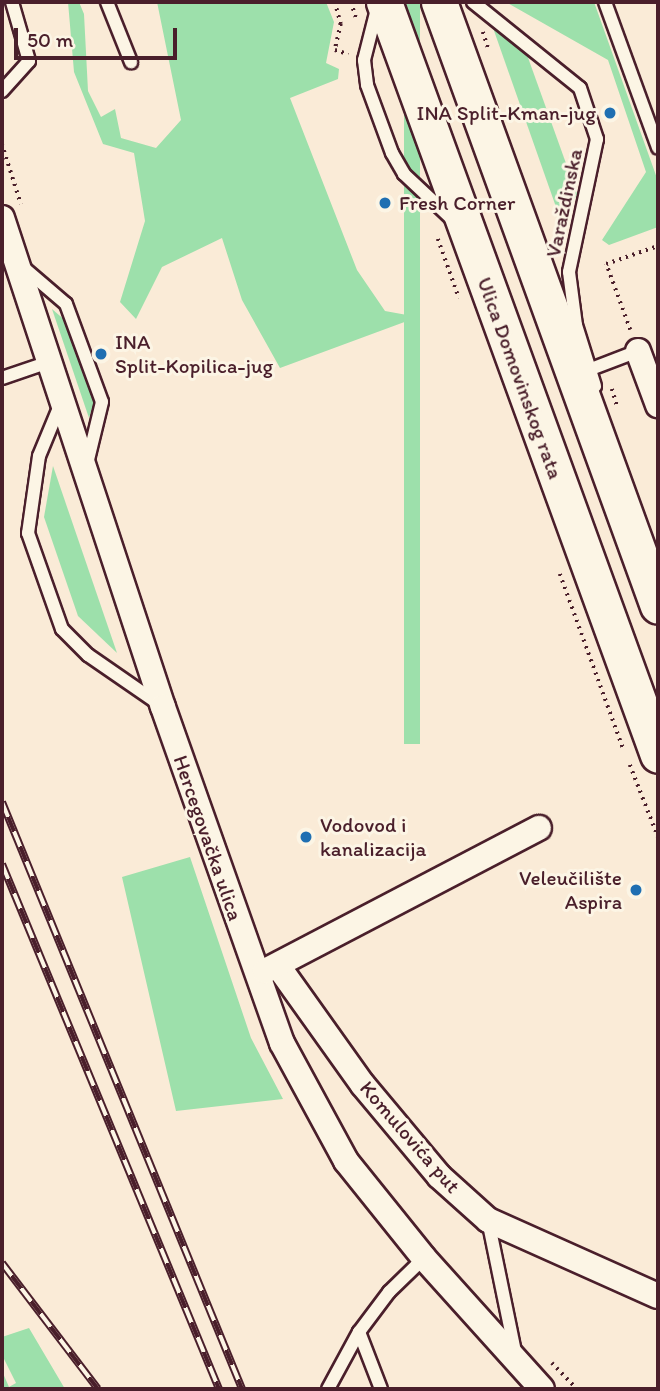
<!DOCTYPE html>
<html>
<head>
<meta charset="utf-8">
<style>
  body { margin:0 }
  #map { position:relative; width:660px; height:1391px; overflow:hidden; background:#faebd7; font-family:Itim,sans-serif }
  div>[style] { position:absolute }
  .green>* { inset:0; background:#9de0ab; transform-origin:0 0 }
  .path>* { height:3.5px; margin-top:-1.75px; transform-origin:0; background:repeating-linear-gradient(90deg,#4a1f2b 0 2px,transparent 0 7px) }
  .roads { filter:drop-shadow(2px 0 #4a1f2b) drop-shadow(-2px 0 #4a1f2b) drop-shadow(0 2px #4a1f2b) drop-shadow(0 -2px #4a1f2b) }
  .lane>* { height:12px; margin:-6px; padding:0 6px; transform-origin:6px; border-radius:6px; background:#fcf5e5 }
  .street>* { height:24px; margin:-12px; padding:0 12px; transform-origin:12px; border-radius:12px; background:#fcf5e5 }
  .secondary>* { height:35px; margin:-17.5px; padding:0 17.5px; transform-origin:17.5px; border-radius:17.5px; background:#fcf5e5 }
  .rail>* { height:8px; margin-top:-4px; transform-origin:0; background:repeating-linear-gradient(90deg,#fcf5e5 0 16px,#4a1f2b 0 32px); box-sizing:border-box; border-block:2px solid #4a1f2b }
  .dots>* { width:19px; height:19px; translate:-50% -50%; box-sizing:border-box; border:4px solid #fcf5e5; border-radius:50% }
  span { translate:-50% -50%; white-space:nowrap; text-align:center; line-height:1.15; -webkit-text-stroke:6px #fcf5e5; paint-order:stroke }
  .poi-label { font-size:21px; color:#4a1f2b }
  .right { translate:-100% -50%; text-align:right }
  .left { translate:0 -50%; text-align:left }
  .street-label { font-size:21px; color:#4a1f2b }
  .frame { position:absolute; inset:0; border:4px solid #4a1f2b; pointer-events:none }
  .scale { position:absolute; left:14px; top:28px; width:163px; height:32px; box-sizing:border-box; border:4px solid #4a1f2b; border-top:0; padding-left:9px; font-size:21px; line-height:24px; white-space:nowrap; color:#4a1f2b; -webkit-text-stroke:5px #fcf5e5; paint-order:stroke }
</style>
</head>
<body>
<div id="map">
  <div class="green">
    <i style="clip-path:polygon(68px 2px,79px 2px,84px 14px,88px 91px,101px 117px,115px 109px,121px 138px,156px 148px,181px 120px,157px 2px,326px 2px,334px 22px,326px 63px,339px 69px,338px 79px,290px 98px,357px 270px,385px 311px,418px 317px,280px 368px,242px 300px,222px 238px,162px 267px,136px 319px,120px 302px,145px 221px,134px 153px,103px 144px,74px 72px)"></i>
    <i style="left:404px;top:2px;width:16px;height:742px"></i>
    <i style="clip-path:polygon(506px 2px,594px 2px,658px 181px,658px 227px,609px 245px,602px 240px,646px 172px,608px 60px)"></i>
    <i style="clip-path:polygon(492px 25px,526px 52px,577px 194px,562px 224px)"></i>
    <i style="clip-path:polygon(52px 309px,67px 322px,95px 399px,89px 418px)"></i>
    <i style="clip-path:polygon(53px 466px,117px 653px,78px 616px,44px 517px)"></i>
    <i style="clip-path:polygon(190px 857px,251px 1038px,283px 1099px,176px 1111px,122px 877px)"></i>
    <i style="clip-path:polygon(29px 1328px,65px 1389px,2px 1389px,2px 1371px,9px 1387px,16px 1383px,2px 1355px,2px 1337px)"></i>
  </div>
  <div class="path">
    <i style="left:335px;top:2px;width:23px;rotate:75deg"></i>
    <i style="left:341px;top:24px;width:27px;rotate:103deg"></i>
    <i style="left:335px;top:50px;width:14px;rotate:17deg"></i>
    <i style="left:351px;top:2px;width:19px;rotate:72deg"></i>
    <i style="left:483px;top:32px;width:20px;rotate:72deg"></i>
    <i style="left:2px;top:144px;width:63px;rotate:72.4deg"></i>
    <i style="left:438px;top:239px;width:63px;rotate:70.4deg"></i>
    <i style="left:630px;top:330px;width:70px;rotate:-110deg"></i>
    <i style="left:606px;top:264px;width:55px;rotate:-19.1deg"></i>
    <i style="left:612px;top:389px;width:17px;rotate:73deg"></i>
    <i style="left:560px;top:574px;width:188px;rotate:70.1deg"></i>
    <i style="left:630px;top:765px;width:77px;rotate:68.7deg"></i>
    <i style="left:552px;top:1363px;width:36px;rotate:46deg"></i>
  </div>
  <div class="roads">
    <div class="lane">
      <i style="left:107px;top:2px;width:65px;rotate:68.2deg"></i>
      <i style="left:473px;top:2px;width:137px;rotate:38.8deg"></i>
      <i style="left:580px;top:88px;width:54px;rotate:71.6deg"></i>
      <i style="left:597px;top:139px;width:136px;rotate:101.9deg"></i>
      <i style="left:569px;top:272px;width:53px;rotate:82.5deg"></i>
      <i style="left:576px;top:325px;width:64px;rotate:72.7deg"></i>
      <i style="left:605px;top:2px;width:155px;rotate:70deg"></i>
      <i style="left:377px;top:9px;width:53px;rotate:104.3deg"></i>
      <i style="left:364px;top:60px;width:25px;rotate:83deg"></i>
      <i style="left:367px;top:85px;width:72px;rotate:69.8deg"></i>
      <i style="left:392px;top:153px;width:24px;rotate:60deg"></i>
      <i style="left:404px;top:174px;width:66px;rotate:43.2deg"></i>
      <i style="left:2px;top:91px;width:40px;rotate:-48deg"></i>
      <i style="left:29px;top:61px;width:61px;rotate:-106.1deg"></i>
      <i style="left:24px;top:268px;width:55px;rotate:40.6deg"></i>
      <i style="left:66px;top:304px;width:104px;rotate:69.8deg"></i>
      <i style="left:102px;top:402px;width:64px;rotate:103.6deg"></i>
      <i style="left:591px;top:369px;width:50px;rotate:-21deg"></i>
      <i style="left:2px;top:378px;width:50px;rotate:-18.8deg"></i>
      <i style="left:61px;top:403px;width:57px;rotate:112.5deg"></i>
      <i style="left:39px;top:456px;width:78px;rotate:98.1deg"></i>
      <i style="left:28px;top:533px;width:102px;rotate:70.5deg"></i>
      <i style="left:62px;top:629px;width:37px;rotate:45deg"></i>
      <i style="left:88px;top:655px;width:86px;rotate:34.6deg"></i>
      <i style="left:488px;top:1220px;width:135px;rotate:78.4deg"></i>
      <i style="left:359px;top:1332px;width:61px;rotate:68.9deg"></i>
      <i style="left:328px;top:1389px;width:65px;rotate:-61.5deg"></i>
      <i style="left:359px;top:1332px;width:50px;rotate:-53.1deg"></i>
      <i style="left:389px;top:1292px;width:49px;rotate:-44.2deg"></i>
    </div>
    <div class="street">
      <i style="left:2px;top:218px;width:515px;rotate:71.78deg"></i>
      <i style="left:163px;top:707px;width:356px;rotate:70.5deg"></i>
      <i style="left:282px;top:1043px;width:134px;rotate:61.5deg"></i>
      <i style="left:346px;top:1161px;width:124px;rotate:51.2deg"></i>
      <i style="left:424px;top:1258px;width:176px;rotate:48deg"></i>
      <i style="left:638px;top:351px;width:58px;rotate:69.7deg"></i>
      <i style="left:278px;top:966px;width:146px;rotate:54.5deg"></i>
      <i style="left:363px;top:1085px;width:119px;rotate:50.1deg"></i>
      <i style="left:439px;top:1176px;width:66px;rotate:41.9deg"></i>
      <i style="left:488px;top:1220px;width:186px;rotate:24.1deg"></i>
      <i style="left:265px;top:971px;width:309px;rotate:-27.6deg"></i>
    </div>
    <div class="secondary">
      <i style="left:384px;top:2px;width:801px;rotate:70deg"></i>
      <i style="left:439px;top:2px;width:642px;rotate:70.07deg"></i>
    </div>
  </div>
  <div class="rail">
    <i style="left:2px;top:802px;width:634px;rotate:67.76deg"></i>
    <i style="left:2px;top:864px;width:568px;rotate:67.54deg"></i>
    <i style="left:2px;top:1263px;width:158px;rotate:52.7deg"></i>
  </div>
  <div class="dots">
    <i style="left:610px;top:113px;background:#1f6fb2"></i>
    <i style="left:385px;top:203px;background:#1f6fb2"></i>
    <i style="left:101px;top:354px;background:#1f6fb2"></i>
    <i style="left:306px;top:837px;background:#1f6fb2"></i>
    <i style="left:636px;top:890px;background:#1f6fb2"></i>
  </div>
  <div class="poi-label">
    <span class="right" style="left:596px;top:113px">INA Split-Kman-jug</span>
    <span class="left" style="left:399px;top:203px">Fresh Corner</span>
    <span class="left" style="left:115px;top:354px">INA<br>Split-Kopilica-jug</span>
    <span class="left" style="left:320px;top:837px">Vodovod i<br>kanalizacija</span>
    <span class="right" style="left:622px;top:890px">Veleučilište<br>Aspira</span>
  </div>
  <div class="street-label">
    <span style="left:564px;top:203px;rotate:-78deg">Varaždinska</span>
    <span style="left:520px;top:378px;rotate:70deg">Ulica Domovinskog rata</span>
    <span style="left:208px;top:838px;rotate:71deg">Hercegovačka ulica</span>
    <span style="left:410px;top:1137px;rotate:49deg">Komulovića put</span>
  </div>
  <div class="frame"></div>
  <div class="scale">50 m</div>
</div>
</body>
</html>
